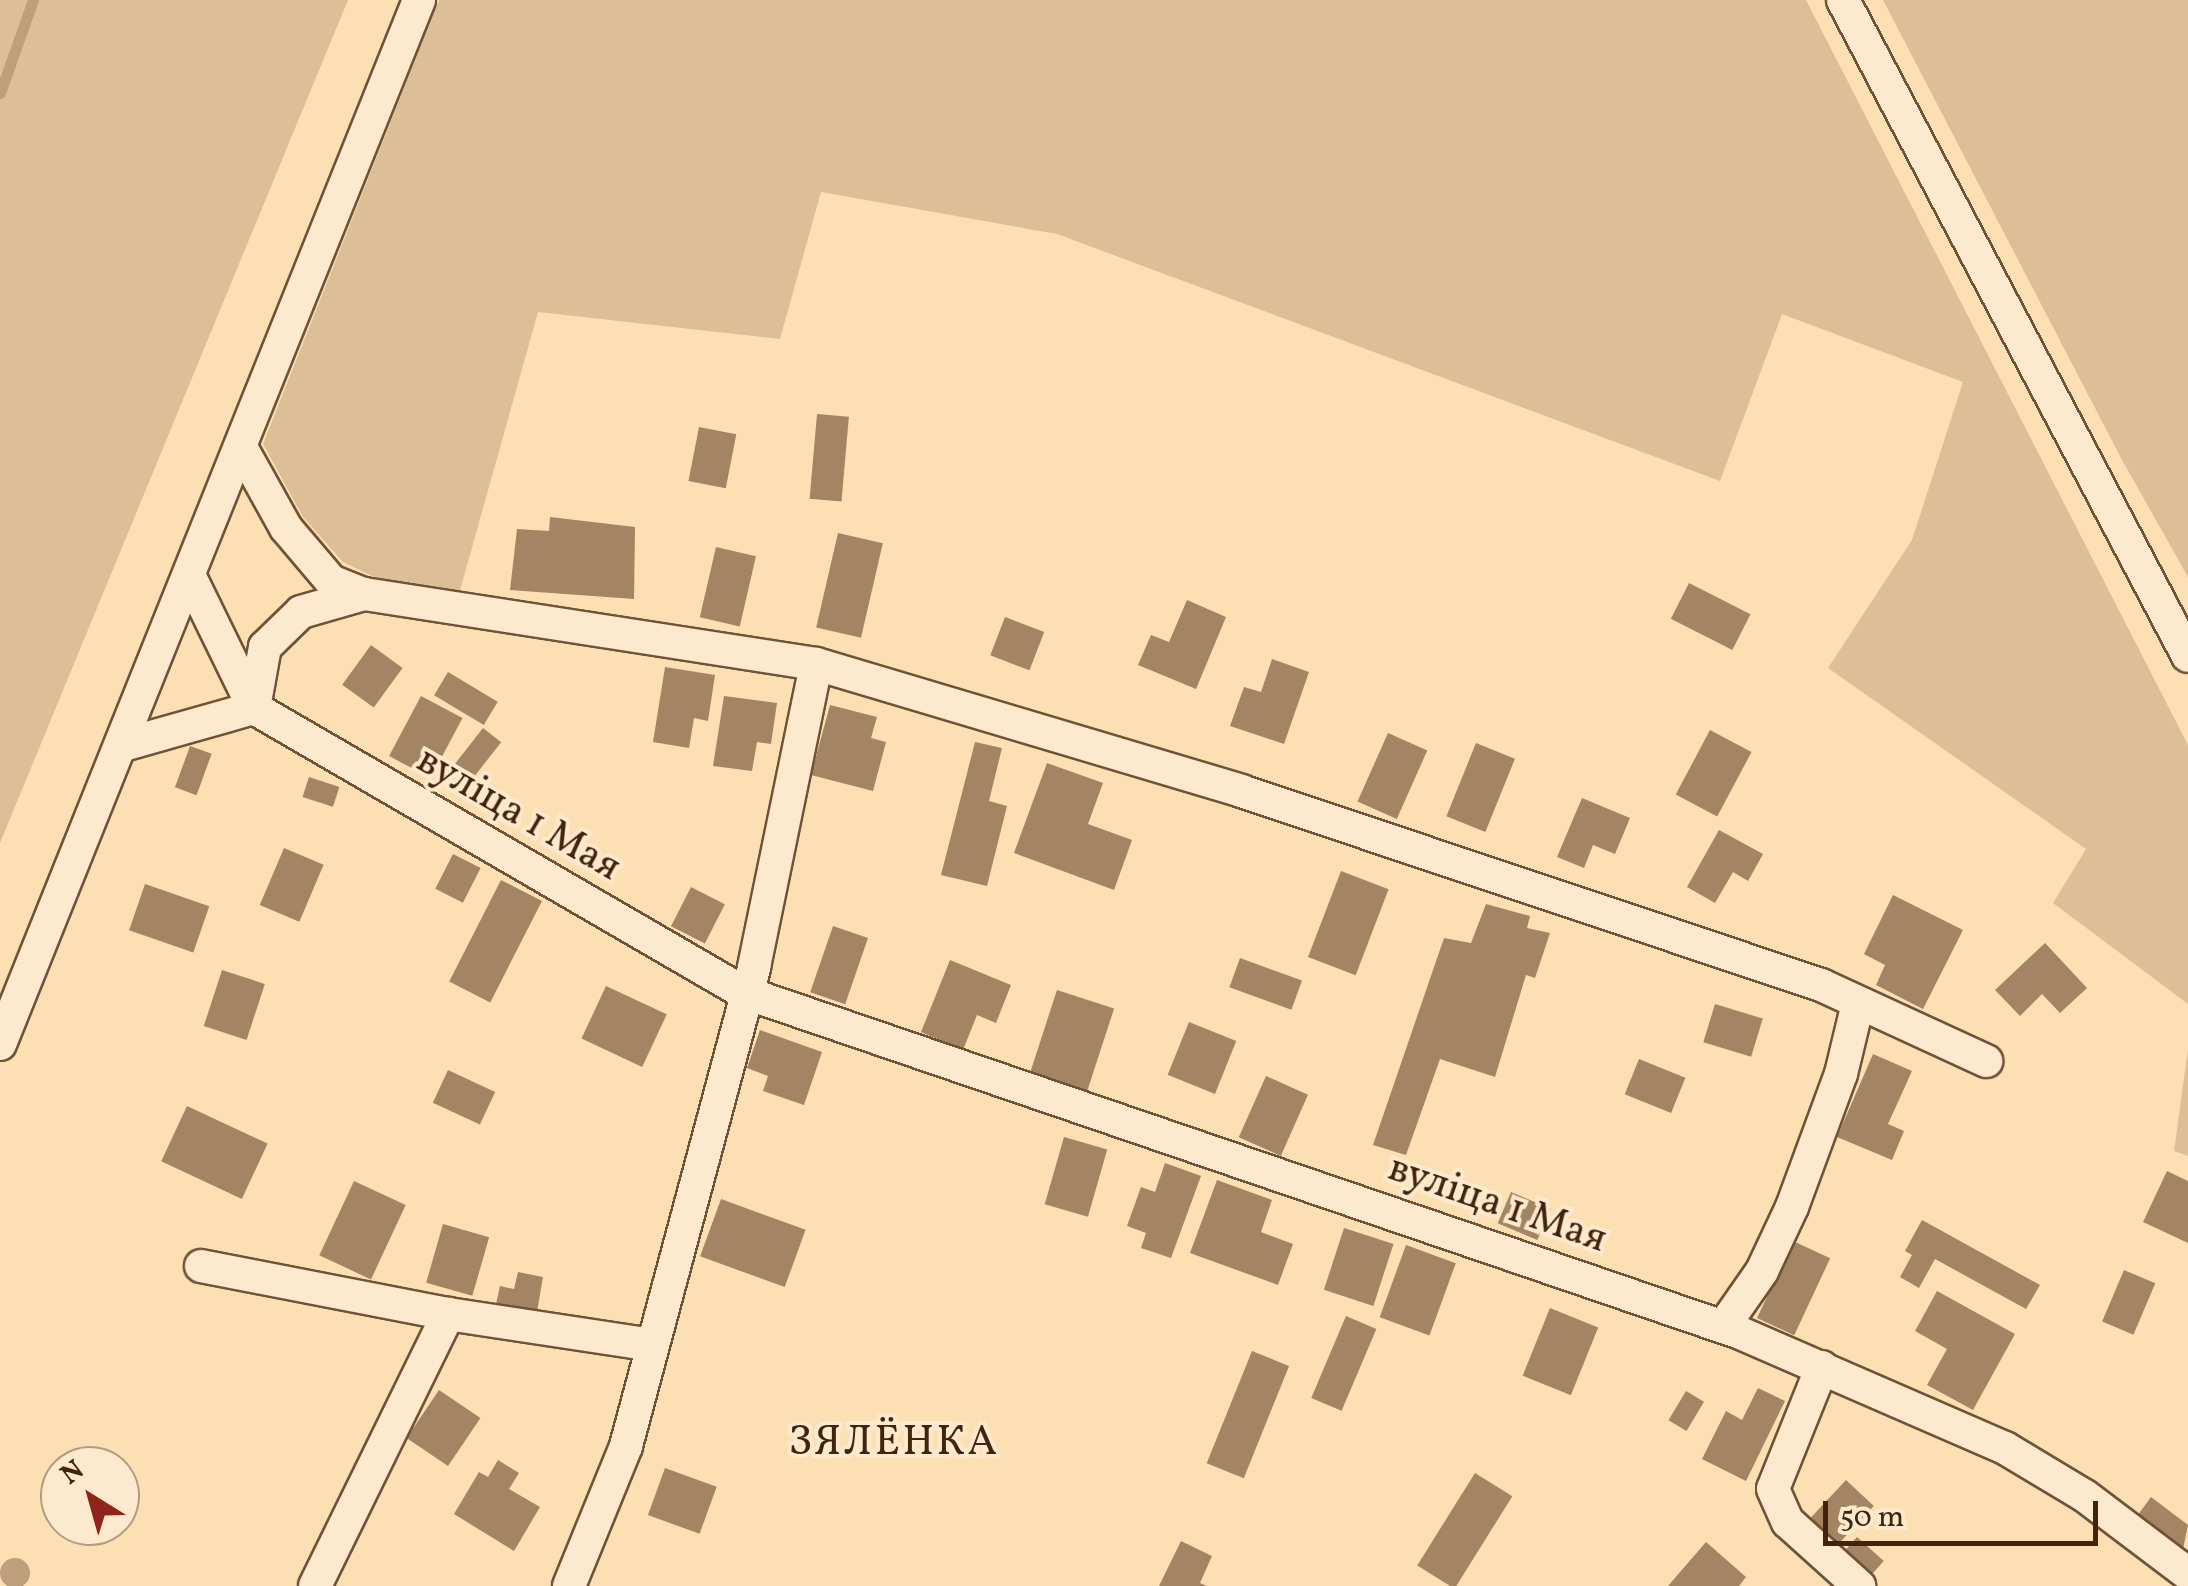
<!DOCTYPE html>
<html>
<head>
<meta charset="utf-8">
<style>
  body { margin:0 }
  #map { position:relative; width:2188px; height:1586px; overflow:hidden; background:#fcdfb3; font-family:Vollkorn,serif }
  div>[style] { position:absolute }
  .green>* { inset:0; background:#ddbf97 }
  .water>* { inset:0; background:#bd9f7b }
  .round { border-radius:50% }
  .stream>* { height:11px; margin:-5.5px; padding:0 5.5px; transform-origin:5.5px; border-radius:5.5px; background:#bd9f7b }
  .building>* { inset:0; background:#a38564; transform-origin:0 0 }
  .roads { filter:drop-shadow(2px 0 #715237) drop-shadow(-2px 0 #715237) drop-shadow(0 2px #715237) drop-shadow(0 -2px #715237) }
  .street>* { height:32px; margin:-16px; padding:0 16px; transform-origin:16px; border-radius:16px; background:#fdeace }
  span { translate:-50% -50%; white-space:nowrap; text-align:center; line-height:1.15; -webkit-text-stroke:8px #fdeace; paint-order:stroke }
  .street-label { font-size:40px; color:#43230e }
  .neighbourhood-label { font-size:42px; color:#43230e; letter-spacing:2.5px }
  .north { position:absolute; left:40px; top:1446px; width:100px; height:100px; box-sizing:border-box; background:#fdeace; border:2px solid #b39a81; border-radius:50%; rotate:323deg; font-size:28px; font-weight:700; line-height:40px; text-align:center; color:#43230e }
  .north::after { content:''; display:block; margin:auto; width:35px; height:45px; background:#8f2418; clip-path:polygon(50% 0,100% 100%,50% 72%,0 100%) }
  .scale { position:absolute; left:1823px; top:1501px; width:275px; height:45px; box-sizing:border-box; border:5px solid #43230e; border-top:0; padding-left:12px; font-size:30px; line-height:35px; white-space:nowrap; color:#43230e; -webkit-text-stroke:8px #fdeace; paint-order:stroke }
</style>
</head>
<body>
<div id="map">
  <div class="green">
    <i style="clip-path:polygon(0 0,348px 0,0 843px)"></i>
    <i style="clip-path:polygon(439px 0,1806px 0,2188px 745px,2188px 1004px,2053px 903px,2086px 849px,1828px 668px,1912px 540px,1963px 382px,1782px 314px,1720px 481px,1057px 234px,821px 192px,780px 339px,538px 312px,459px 594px,374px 577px,343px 562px,303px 517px,263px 444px)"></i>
    <i style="clip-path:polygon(1883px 0,2188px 0,2188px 577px,2121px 458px)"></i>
    <i style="clip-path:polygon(2188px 1049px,2188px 1156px,2174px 1151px)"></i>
  </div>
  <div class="water">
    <i class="round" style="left:0;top:1558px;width:30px;height:30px"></i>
  </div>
  <div class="stream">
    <i style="left:0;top:93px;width:99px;rotate:-70.5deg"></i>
  </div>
  <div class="building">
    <i style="left:817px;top:414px;width:32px;height:85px;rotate:5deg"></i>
    <i style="left:699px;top:427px;width:38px;height:55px;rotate:11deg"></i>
    <i style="clip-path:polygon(550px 517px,635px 527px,634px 599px,510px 590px,517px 529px,549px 531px)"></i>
    <i style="left:838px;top:533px;width:46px;height:97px;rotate:13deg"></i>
    <i style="left:716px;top:547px;width:41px;height:72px;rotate:13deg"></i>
    <i style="left:1689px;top:583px;width:69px;height:40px;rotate:27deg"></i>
    <i style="clip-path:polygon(1187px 600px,1226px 617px,1196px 689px,1138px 665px,1151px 635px,1169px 642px)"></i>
    <i style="left:1005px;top:617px;width:42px;height:41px;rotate:21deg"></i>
    <i style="left:371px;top:645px;width:39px;height:49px;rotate:36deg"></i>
    <i style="clip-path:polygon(1272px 659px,1309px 672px,1284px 744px,1230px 726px,1244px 687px,1261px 692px)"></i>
    <i style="clip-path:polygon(665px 667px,715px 675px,708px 721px,694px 718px,689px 748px,653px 742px)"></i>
    <i style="left:448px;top:672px;width:58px;height:27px;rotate:31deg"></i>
    <i style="left:421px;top:696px;width:47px;height:68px;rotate:28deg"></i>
    <i style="clip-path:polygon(724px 696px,777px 703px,771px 744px,757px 742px,752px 771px,713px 766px)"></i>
    <i style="clip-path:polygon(830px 705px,877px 717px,871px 738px,886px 742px,873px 791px,811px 775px)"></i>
    <i style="left:483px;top:728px;width:23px;height:54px;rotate:38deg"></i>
    <i style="left:1710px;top:730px;width:47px;height:73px;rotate:28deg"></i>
    <i style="left:1388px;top:733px;width:43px;height:75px;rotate:24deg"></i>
    <i style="clip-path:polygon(975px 742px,1002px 748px,989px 801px,1007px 806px,987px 886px,941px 875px)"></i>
    <i style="left:1476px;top:743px;width:42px;height:79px;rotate:22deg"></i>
    <i style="left:190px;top:746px;width:23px;height:44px;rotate:20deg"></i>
    <i style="clip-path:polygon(1047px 763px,1103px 783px,1088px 824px,1132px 840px,1114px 890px,1014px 853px)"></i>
    <i style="left:309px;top:777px;width:32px;height:21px;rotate:18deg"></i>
    <i style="clip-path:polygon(1582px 798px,1630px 818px,1615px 854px,1593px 845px,1584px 868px,1557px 857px)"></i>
    <i style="clip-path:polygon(1719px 830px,1763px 854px,1748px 881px,1733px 872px,1715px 903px,1687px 887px)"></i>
    <i style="left:284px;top:848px;width:43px;height:62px;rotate:23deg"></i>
    <i style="left:453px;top:854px;width:31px;height:39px;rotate:27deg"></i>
    <i style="left:1341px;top:871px;width:51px;height:92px;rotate:21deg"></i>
    <i style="left:501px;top:880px;width:46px;height:114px;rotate:27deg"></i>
    <i style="left:145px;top:884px;width:68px;height:49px;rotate:19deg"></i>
    <i style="left:691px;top:887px;width:38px;height:44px;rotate:27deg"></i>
    <i style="clip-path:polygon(1893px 895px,1963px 930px,1923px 1009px,1876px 985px,1885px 965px,1864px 954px)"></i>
    <i style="clip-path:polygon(1486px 904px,1530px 916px,1527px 928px,1550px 933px,1535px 978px,1526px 975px,1495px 1077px,1440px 1059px,1406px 1155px,1373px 1145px,1444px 938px,1471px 943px)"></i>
    <i style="left:833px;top:926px;width:37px;height:70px;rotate:19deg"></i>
    <i style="clip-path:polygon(2045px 943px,2087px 988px,2060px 1013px,2042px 994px,2020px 1016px,1995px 990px)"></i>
    <i style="left:1240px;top:958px;width:66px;height:31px;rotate:20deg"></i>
    <i style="clip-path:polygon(950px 960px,1011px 985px,996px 1023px,977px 1015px,963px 1050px,921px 1032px)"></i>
    <i style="left:222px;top:970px;width:45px;height:59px;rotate:18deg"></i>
    <i style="left:606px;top:986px;width:67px;height:58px;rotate:25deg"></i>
    <i style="left:1057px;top:990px;width:60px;height:86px;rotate:18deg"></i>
    <i style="left:1715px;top:1004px;width:50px;height:40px;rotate:17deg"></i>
    <i style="left:1189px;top:1022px;width:51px;height:57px;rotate:22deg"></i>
    <i style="clip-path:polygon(760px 1030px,822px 1052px,804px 1105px,763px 1091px,768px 1076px,747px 1068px)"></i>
    <i style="clip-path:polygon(1873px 1054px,1912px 1071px,1888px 1124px,1904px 1131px,1892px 1160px,1837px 1137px)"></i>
    <i style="left:1639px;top:1059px;width:50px;height:38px;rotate:22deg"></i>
    <i style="left:448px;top:1070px;width:52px;height:36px;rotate:25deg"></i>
    <i style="left:1266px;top:1076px;width:46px;height:67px;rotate:24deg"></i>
    <i style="left:187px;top:1106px;width:89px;height:61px;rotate:25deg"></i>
    <i style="left:1064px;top:1137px;width:45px;height:70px;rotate:16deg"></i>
    <i style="clip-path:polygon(1165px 1163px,1201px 1176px,1171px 1258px,1141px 1248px,1146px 1233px,1127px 1226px,1141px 1187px,1155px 1192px)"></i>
    <i style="clip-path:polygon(2167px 1171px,2188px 1181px,2188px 1243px,2143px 1222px)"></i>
    <i style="clip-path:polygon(1217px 1180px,1272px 1200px,1261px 1232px,1293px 1244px,1278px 1285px,1190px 1253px)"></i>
    <i style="left:354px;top:1181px;width:57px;height:82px;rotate:25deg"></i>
    <i style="left:1511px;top:1192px;width:43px;height:34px;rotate:23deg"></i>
    <i style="left:721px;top:1199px;width:90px;height:61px;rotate:20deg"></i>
    <i style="clip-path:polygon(1922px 1220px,2040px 1285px,2026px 1309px,1935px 1259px,1919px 1288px,1900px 1277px,1912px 1255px,1905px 1251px)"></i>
    <i style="left:443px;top:1224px;width:48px;height:61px;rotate:16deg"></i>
    <i style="left:1344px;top:1228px;width:52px;height:65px;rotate:18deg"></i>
    <i style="left:1793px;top:1241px;width:41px;height:85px;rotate:25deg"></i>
    <i style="left:1406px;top:1245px;width:53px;height:77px;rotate:20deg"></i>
    <i style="left:2124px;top:1270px;width:34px;height:56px;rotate:23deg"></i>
    <i style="clip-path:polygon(518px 1272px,543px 1277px,537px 1312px,496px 1304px,500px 1286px,514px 1289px)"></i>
    <i style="clip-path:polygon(1937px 1291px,2015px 1334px,1973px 1410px,1927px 1385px,1947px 1349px,1915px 1331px)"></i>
    <i style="left:1550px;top:1308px;width:52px;height:73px;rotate:22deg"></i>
    <i style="left:1346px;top:1316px;width:33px;height:89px;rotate:23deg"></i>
    <i style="left:1252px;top:1351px;width:40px;height:121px;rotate:22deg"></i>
    <i style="clip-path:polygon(1758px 1388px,1785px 1401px,1746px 1481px,1702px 1459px,1726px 1411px,1742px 1420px)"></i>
    <i style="left:439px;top:1390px;width:50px;height:58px;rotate:34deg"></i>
    <i style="left:1686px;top:1391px;width:21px;height:34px;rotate:31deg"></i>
    <i style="clip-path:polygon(498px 1460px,519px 1473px,509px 1489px,540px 1507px,514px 1551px,454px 1514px,479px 1472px,488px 1477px)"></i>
    <i style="left:665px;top:1468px;width:55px;height:50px;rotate:20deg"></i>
    <i style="left:1475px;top:1473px;width:44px;height:109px;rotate:32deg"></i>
    <i style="left:1846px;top:1480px;width:38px;height:52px;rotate:43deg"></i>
    <i style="clip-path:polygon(2151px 1497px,2188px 1525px,2182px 1554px,2135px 1519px)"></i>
    <i style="left:1857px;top:1537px;width:36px;height:18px;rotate:42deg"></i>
    <i style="clip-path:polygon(1181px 1541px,1212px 1556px,1200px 1583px,1207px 1586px,1159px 1586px)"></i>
    <i style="clip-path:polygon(1706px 1542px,1746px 1577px,1739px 1586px,1668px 1586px)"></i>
  </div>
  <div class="roads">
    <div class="street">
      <i style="left:1843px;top:0;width:741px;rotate:62.26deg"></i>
      <i style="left:242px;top:449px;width:90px;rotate:60.9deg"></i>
      <i style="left:286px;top:528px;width:70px;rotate:49.7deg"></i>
      <i style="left:331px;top:581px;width:35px;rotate:22deg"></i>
      <i style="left:364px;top:594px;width:457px;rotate:8.8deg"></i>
      <i style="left:816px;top:664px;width:444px;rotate:16.6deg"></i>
      <i style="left:1241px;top:791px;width:612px;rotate:18.49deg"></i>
      <i style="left:1821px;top:985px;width:182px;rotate:24.7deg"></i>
      <i style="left:191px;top:579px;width:144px;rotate:64deg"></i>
      <i style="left:254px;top:708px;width:565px;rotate:30.15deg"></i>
      <i style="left:743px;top:992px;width:1051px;rotate:18.87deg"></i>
      <i style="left:1738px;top:1332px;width:291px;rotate:23.5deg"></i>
      <i style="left:2005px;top:1448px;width:93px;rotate:31deg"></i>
      <i style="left:2085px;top:1496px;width:129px;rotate:37.1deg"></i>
      <i style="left:123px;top:745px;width:136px;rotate:-15.8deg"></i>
      <i style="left:254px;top:708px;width:62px;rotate:-79.8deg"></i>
      <i style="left:265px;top:647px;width:50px;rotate:-44.2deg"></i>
      <i style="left:301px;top:612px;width:66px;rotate:-15.9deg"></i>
      <i style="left:0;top:1044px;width:1125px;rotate:-68.13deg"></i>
      <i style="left:201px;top:1266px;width:252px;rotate:11deg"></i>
      <i style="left:1723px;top:1327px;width:68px;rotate:-55.1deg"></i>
      <i style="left:1762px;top:1271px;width:71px;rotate:-64.9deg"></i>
      <i style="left:1792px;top:1207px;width:142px;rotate:-69.8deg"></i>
      <i style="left:1841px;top:1074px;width:73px;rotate:-76.5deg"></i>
      <i style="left:1822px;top:1367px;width:131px;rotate:111.9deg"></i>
      <i style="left:1773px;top:1489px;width:36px;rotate:66deg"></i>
      <i style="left:1788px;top:1522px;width:96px;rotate:42deg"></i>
      <i style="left:315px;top:1586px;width:303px;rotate:-63.9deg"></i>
      <i style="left:448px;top:1314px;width:206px;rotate:8.6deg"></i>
      <i style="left:569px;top:1586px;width:151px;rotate:-67.8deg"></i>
      <i style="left:626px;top:1446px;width:496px;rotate:-75deg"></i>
      <i style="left:754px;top:967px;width:309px;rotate:-78.4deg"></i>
    </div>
  </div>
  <div class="street-label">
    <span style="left:518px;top:815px;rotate:30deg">вуліца 1 Мая</span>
    <span style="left:1497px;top:1205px;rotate:19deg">вуліца 1 Мая</span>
  </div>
  <div class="neighbourhood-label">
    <span style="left:894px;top:1444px">ЗЯЛЁНКА</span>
  </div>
  <div class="north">N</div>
  <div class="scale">50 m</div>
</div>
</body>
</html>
